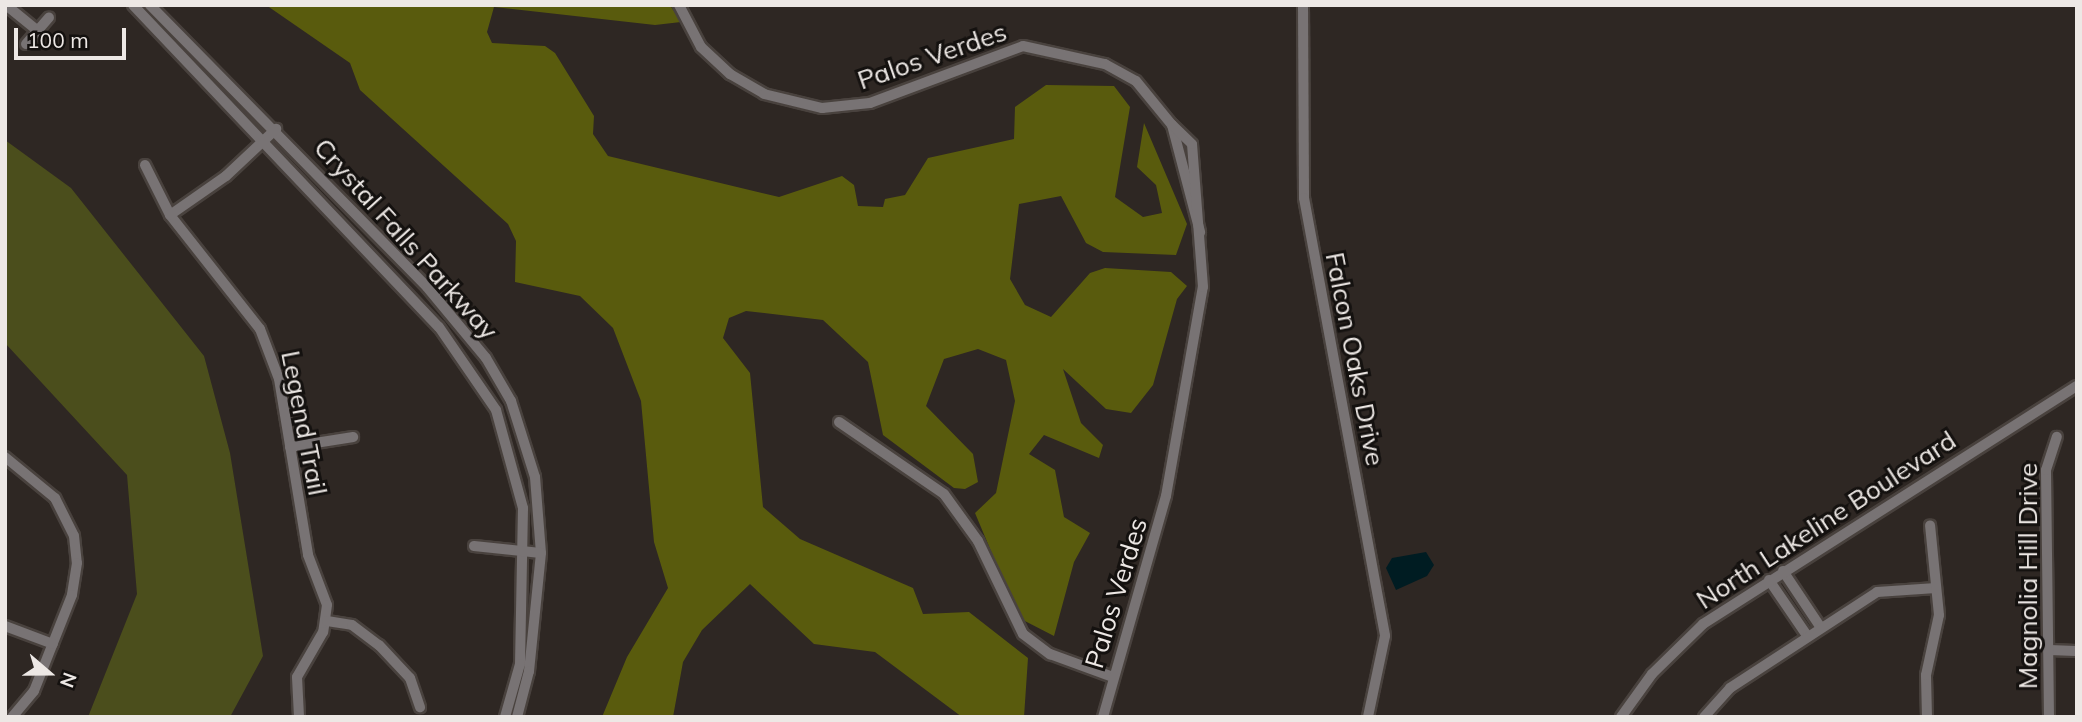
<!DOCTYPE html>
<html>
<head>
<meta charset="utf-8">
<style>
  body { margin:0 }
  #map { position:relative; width:2082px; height:722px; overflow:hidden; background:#2e2723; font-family:Mulish,sans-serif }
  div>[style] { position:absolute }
  .green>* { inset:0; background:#4b4e1c }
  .forest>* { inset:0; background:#595b0d }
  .water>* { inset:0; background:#001c22 }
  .roads { filter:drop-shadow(2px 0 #49423e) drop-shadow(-2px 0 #49423e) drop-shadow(0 2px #49423e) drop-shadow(0 -2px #49423e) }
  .minor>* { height:10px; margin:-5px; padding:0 5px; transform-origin:5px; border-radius:5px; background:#787374 }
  span { translate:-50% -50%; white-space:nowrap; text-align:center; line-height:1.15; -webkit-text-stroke:6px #14110f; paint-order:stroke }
  .street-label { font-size:26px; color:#ede8e5 }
  .frame { position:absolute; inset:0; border:7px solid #ede8e5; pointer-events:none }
  .north { position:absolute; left:14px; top:638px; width:70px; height:70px; -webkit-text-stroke:5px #14110f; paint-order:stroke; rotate:110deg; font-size:19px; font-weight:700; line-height:28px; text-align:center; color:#ede8e5 }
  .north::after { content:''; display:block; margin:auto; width:24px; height:32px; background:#ede8e5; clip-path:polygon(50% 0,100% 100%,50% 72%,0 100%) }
  .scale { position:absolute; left:14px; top:28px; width:112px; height:32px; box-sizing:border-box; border:4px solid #ede8e5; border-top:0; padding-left:9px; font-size:21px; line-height:24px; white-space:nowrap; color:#ede8e5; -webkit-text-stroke:5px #14110f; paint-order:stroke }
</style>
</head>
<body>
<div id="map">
  <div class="green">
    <i style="clip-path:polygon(5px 140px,71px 188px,204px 356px,230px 453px,263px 656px,230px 717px,88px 717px,137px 594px,127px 475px,5px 343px)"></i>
  </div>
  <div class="forest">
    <i style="clip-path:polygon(266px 5px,670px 5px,681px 22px,655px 25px,494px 7px,487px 32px,492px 43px,545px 46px,555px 53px,594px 116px,593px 134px,608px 156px,779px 197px,842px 176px,854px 185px,858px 206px,883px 207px,885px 199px,905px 195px,928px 158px,1014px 139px,1015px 107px,1046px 85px,1114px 86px,1130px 107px,1115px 197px,1143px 217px,1162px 213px,1156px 185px,1137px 167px,1144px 123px,1187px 224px,1176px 255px,1103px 252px,1086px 243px,1061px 196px,1019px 204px,1010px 279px,1025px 305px,1051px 317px,1090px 273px,1105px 268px,1171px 272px,1187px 286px,1177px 299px,1153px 385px,1131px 413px,1106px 409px,1063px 369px,1081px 423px,1103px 445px,1099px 458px,1044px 435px,1029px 454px,1055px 470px,1064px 517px,1090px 533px,1074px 562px,1054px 636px,1019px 618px,975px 513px,996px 493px,1015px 401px,1006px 360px,978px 349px,944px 359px,926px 406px,973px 454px,978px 482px,965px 489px,954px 488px,883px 435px,868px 362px,823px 320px,746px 311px,729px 318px,723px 338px,750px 373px,763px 507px,800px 539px,913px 588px,923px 614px,969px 612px,1028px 658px,1024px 717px,962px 717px,875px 652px,814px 644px,750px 584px,702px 630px,683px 662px,673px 717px,602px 717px,627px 657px,668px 588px,654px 542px,641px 401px,613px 328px,580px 296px,515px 282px,516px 241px,508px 224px,360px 90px,350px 63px)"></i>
  </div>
  <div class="water">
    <i style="clip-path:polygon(1426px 552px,1434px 565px,1427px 576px,1396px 590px,1386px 568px,1392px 558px)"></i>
  </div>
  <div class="roads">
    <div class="minor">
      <i style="left:6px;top:5px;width:41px;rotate:39.1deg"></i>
      <i style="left:133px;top:5px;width:444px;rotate:46.5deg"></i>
      <i style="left:439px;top:327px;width:101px;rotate:55.5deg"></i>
      <i style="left:496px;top:410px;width:102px;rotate:74.6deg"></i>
      <i style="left:523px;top:508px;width:156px;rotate:91.1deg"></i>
      <i style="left:520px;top:664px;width:55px;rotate:105.8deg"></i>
      <i style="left:150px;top:5px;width:395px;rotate:45.5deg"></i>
      <i style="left:427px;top:287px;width:92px;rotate:50.3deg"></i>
      <i style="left:486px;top:358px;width:50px;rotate:59.8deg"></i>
      <i style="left:511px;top:401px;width:80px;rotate:72.5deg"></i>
      <i style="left:535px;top:477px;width:76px;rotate:85.5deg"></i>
      <i style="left:541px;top:553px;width:119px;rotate:95.8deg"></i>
      <i style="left:529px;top:671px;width:48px;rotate:104.6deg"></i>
      <i style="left:679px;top:5px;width:47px;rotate:62.4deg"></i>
      <i style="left:701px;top:47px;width:40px;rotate:43deg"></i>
      <i style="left:730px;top:74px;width:39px;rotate:30deg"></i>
      <i style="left:764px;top:94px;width:60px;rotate:13.6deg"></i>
      <i style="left:822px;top:108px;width:48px;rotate:-5.9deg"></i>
      <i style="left:870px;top:103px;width:163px;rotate:-20.4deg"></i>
      <i style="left:1023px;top:46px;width:84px;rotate:12.4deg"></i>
      <i style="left:1105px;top:64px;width:35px;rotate:29deg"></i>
      <i style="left:1136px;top:81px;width:57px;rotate:50.7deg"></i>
      <i style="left:1172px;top:125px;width:111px;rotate:75.3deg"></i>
      <i style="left:1303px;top:5px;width:193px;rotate:89.7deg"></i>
      <i style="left:1304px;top:198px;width:445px;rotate:79.5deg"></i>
      <i style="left:1385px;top:636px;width:83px;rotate:101.9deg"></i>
      <i style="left:26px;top:44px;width:35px;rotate:-49deg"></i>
      <i style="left:145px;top:165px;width:56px;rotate:63.4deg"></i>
      <i style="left:170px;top:215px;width:145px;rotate:51.7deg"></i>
      <i style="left:260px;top:329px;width:53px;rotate:69.2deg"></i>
      <i style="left:279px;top:379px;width:178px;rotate:80.6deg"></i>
      <i style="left:308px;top:555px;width:53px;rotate:69.2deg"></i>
      <i style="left:327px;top:605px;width:27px;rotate:98deg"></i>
      <i style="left:323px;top:632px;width:52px;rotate:120deg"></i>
      <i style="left:297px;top:677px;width:40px;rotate:87.1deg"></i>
      <i style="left:170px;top:215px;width:68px;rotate:-34.9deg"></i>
      <i style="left:226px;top:176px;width:69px;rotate:-43.2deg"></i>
      <i style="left:839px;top:422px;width:127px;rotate:34.4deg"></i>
      <i style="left:944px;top:494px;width:58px;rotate:54.1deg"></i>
      <i style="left:978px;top:541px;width:103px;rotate:64.2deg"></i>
      <i style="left:1023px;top:634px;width:34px;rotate:37deg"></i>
      <i style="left:1050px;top:654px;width:67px;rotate:20.1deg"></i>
      <i style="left:290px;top:447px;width:64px;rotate:-9deg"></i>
      <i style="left:5px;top:457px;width:65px;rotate:39.4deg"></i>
      <i style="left:55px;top:498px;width:42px;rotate:63.4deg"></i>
      <i style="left:74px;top:536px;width:27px;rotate:84deg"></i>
      <i style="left:77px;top:563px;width:32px;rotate:99deg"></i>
      <i style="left:72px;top:595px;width:103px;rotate:111.6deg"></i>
      <i style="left:34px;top:691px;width:34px;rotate:130deg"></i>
      <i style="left:474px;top:546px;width:67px;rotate:6deg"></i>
      <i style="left:1783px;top:571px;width:65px;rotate:56.3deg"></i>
      <i style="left:1769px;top:580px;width:65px;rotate:55.6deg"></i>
      <i style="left:327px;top:621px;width:25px;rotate:9deg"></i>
      <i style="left:352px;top:625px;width:34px;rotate:37deg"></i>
      <i style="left:379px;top:645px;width:45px;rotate:46.8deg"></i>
      <i style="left:410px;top:678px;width:31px;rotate:71deg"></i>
      <i style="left:5px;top:626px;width:51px;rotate:20.6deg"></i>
      <i style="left:2048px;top:650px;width:29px;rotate:2deg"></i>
      <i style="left:1103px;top:717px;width:230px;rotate:-74.1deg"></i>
      <i style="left:1166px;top:496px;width:212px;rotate:-80deg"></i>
      <i style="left:1203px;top:287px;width:143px;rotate:-94.4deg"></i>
      <i style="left:1192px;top:144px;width:28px;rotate:-136deg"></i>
      <i style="left:1621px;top:717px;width:53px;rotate:-54.2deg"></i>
      <i style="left:1652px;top:674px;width:71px;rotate:-44.4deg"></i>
      <i style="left:1703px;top:624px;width:443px;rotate:-32.5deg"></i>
      <i style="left:1704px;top:717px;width:39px;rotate:-48deg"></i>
      <i style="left:1730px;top:688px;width:176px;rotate:-33.1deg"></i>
      <i style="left:1877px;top:592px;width:59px;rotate:-3.9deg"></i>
      <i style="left:1927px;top:717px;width:42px;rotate:-91.4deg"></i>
      <i style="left:1926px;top:675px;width:61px;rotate:-77.8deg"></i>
      <i style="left:1939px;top:615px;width:90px;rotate:-95.7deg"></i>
      <i style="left:2049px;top:717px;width:247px;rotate:-90.7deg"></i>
      <i style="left:2046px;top:470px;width:35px;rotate:-72deg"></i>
    </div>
  </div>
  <div class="street-label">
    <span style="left:932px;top:56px;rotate:-19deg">Palos Verdes</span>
    <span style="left:406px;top:239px;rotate:48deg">Crystal Falls Parkway</span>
    <span style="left:1355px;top:359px;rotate:79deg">Falcon Oaks Drive</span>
    <span style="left:304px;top:423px;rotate:79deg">Legend Trail</span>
    <span style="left:1826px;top:520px;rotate:-33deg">North Lakeline Boulevard</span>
    <span style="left:2028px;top:576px;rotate:-90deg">Magnolia Hill Drive</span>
    <span style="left:1116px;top:593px;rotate:-73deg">Palos Verdes</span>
  </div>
  <div class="frame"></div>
  <div class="north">N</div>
  <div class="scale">100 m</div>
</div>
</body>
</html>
